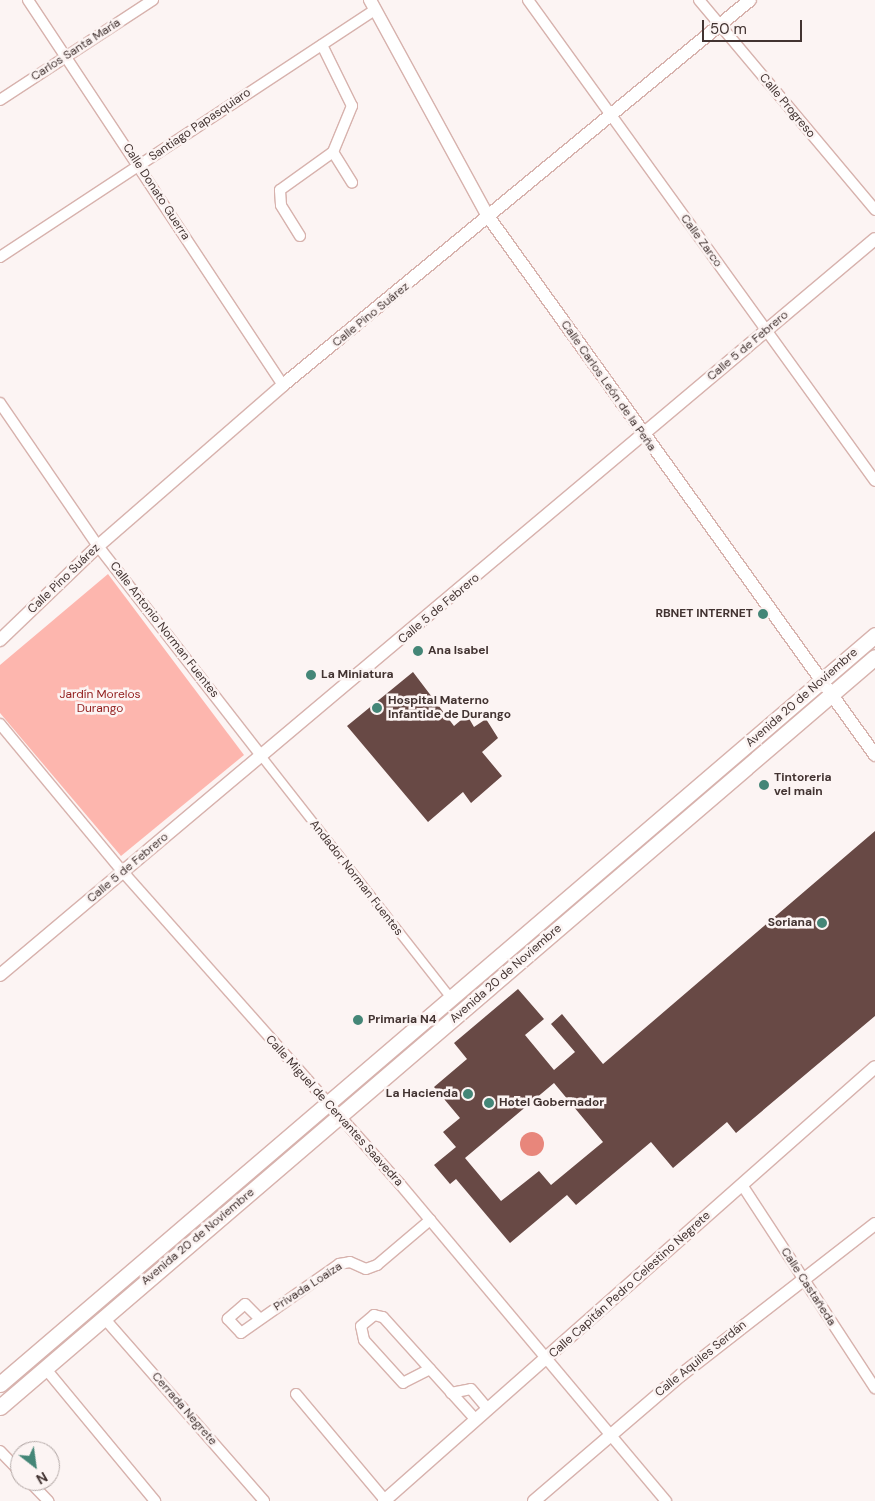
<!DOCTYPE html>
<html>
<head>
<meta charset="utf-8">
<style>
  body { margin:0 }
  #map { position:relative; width:875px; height:1501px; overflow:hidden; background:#fcf4f3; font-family:"DM Sans",sans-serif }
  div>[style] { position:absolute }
  .green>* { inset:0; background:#fdb6ae }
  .water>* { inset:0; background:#e8867b }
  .round { border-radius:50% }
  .building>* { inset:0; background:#684945 }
  .roads { filter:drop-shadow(1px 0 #d7b2ad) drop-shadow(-1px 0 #d7b2ad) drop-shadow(0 1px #d7b2ad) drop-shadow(0 -1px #d7b2ad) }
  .pedestrian>* { height:8px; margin:-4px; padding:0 4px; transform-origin:4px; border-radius:4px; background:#fff }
  .minor>* { height:10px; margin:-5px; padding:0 5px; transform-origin:5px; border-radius:5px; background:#fff }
  .tertiary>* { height:12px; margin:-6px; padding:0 6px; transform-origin:6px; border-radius:6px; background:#fff }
  .secondary>* { height:15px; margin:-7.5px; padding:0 7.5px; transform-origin:7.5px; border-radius:7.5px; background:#fff }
  .dots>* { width:14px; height:14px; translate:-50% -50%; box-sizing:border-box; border:2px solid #fcf4f3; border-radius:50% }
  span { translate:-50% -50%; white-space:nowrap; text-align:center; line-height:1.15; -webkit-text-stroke:5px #fcf4f3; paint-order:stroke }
  .street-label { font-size:12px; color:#423331 }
  .poi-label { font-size:12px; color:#423331; font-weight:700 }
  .right { translate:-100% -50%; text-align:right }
  .left { translate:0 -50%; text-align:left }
  .park-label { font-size:12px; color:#901c1b }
  .north { position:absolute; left:10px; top:1441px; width:50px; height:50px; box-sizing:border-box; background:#fcf4f3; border:1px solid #b2a7a5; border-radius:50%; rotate:150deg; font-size:14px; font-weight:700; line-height:20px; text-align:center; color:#423331 }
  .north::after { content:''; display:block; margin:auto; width:18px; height:22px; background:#448677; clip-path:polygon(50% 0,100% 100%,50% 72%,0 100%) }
  .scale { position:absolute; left:702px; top:20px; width:100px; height:22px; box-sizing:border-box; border:2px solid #423331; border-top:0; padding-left:6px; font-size:15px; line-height:18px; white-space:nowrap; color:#423331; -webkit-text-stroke:4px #fcf4f3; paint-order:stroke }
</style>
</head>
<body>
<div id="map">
  <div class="green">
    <i style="clip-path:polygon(108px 574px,244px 755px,121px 856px,0 713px,0 665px)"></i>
  </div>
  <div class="water">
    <i class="round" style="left:520px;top:1132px;width:24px;height:24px"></i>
  </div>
  <div class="building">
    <i style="clip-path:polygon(413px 672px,454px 726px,467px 715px,474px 727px,486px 719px,498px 738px,482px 752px,502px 776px,471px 803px,463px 792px,428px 822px,347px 726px)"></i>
    <i style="clip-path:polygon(evenodd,875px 831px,875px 1016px,736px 1133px,727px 1122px,673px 1168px,651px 1142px,576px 1205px,567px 1195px,510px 1243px,456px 1179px,450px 1184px,434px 1165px,456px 1147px,443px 1132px,460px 1118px,434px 1087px,467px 1059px,454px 1043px,518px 989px,544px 1019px,525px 1035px,554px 1070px,575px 1052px,551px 1024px,562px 1014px,603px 1064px,875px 831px,554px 1083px,603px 1142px,551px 1185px,539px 1171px,501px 1201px,465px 1158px,554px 1083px)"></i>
  </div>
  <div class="roads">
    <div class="pedestrian">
      <i style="left:262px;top:757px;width:306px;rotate:51.9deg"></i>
    </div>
    <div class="minor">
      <i style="left:28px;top:0;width:462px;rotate:56.5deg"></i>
      <i style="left:528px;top:0;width:593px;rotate:54.19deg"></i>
      <i style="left:699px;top:0;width:274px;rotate:50deg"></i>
      <i style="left:0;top:100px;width:183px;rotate:-33.2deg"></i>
      <i style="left:333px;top:152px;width:36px;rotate:58deg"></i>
      <i style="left:300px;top:236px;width:36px;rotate:-122deg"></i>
      <i style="left:281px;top:205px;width:15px;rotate:-94deg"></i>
      <i style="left:280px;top:190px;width:65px;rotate:-35.6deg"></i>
      <i style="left:333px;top:152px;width:50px;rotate:-67.6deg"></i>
      <i style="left:352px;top:106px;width:68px;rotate:-116.2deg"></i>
      <i style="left:0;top:257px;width:449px;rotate:-33.4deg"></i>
      <i style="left:0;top:403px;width:173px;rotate:55.6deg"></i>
      <i style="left:98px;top:546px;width:267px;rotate:52.1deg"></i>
      <i style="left:0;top:724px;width:192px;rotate:50.3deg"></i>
      <i style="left:123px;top:872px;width:417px;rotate:48.4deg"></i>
      <i style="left:400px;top:1184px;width:414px;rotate:50deg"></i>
      <i style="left:742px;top:1185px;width:243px;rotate:56.8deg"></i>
      <i style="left:104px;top:1318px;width:243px;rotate:48.8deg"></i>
      <i style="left:260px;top:1319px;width:21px;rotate:-135deg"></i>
      <i style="left:245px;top:1304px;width:23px;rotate:139deg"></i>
      <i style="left:228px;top:1319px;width:19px;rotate:47deg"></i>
      <i style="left:241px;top:1333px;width:120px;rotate:-35.1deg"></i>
      <i style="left:339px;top:1264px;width:11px;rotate:-10deg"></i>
      <i style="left:350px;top:1262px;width:17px;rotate:24deg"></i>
      <i style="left:366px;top:1269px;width:12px;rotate:-20deg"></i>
      <i style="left:377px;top:1265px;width:70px;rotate:-40.3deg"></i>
      <i style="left:45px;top:1368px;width:173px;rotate:50.4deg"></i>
      <i style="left:430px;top:1369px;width:30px;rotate:153deg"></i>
      <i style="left:403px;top:1383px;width:58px;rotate:-132.2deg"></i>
      <i style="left:364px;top:1340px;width:14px;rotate:-102deg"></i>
      <i style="left:361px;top:1326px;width:17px;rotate:-40deg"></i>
      <i style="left:374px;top:1315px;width:9px;rotate:13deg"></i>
      <i style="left:383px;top:1317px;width:139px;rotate:47.9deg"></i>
      <i style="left:451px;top:1393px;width:20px;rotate:-11deg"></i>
      <i style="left:471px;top:1389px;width:26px;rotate:50deg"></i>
      <i style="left:296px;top:1394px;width:138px;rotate:50deg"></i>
      <i style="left:0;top:1451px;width:29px;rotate:46deg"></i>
      <i style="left:29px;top:1481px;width:28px;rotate:46deg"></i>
    </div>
    <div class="tertiary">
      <i style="left:370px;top:0;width:245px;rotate:61.4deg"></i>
      <i style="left:487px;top:215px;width:665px;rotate:54.3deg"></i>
      <i style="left:0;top:640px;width:136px;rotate:-43.8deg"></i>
      <i style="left:98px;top:546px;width:245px;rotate:-41deg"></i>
      <i style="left:283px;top:385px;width:605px;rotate:-39.5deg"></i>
      <i style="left:0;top:975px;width:1143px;rotate:-40.07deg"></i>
      <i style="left:384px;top:1501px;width:655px;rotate:-41.47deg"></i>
      <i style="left:534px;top:1501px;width:194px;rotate:-40.6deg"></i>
      <i style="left:681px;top:1375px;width:246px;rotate:-37.9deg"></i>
    </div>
    <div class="secondary">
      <i style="left:0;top:1384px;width:1152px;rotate:-40.56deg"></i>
      <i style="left:0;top:1407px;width:1152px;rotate:-40.6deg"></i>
    </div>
  </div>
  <div class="dots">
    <i style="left:763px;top:614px;background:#448677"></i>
    <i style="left:418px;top:651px;background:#448677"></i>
    <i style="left:311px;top:675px;background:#448677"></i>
    <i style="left:377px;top:708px;background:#448677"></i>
    <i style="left:764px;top:785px;background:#448677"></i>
    <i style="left:822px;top:923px;background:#448677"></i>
    <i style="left:358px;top:1020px;background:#448677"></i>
    <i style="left:468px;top:1094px;background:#448677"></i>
    <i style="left:489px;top:1103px;background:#448677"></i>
  </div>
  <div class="street-label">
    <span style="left:76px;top:50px;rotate:-33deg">Carlos Santa María</span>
    <span style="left:787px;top:106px;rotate:50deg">Calle Progreso</span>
    <span style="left:200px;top:125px;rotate:-34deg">Santiago Papasquiaro</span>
    <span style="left:156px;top:192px;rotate:57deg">Calle Donato Guerra</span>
    <span style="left:701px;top:241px;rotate:54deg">Calle Zarco</span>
    <span style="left:371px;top:315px;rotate:-39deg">Calle Pino Suárez</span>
    <span style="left:748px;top:346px;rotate:-40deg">Calle 5 de Febrero</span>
    <span style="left:608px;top:386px;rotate:55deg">Calle Carlos León de la Peña</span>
    <span style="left:64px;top:579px;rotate:-44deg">Calle Pino Suárez</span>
    <span style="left:439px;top:609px;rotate:-40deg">Calle 5 de Febrero</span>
    <span style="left:164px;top:630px;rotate:52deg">Calle Antonio Norman Fuentes</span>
    <span style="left:802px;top:698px;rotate:-41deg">Avenida 20 de Noviembre</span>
    <span style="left:128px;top:868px;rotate:-40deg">Calle 5 de Febrero</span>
    <span style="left:356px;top:878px;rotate:52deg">Andador Norman Fuentes</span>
    <span style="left:506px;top:974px;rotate:-41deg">Avenida 20 de Noviembre</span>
    <span style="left:334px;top:1111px;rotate:48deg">Calle Miguel de Cervantes Saavedra</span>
    <span style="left:198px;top:1237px;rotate:-40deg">Avenida 20 de Noviembre</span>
    <span style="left:630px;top:1285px;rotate:-42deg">Calle Capitán Pedro Celestino Negrete</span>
    <span style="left:308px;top:1287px;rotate:-33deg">Privada Loaiza</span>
    <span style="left:808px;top:1287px;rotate:57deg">Calle Castañeda</span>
    <span style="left:701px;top:1359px;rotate:-39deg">Calle Aquiles Serdán</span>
    <span style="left:184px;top:1409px;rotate:49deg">Cerrada Negrete</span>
  </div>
  <div class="poi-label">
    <span class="right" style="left:753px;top:614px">RBNET INTERNET</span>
    <span class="left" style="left:428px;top:651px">Ana Isabel</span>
    <span class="left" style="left:321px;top:675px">La Miniatura</span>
    <span class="left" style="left:388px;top:708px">Hospital Materno<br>Infantide de Durango</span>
    <span class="left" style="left:774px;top:785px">Tintoreria<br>vel main</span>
    <span class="right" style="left:812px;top:923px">Soriana</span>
    <span class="left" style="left:368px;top:1020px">Primaria N4</span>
    <span class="right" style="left:458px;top:1094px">La Hacienda</span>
    <span class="left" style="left:499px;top:1103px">Hotel Gobernador</span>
  </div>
  <div class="park-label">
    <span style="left:100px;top:702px">Jardín Morelos<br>Durango</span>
  </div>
  <div class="north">N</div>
  <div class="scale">50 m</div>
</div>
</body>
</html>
